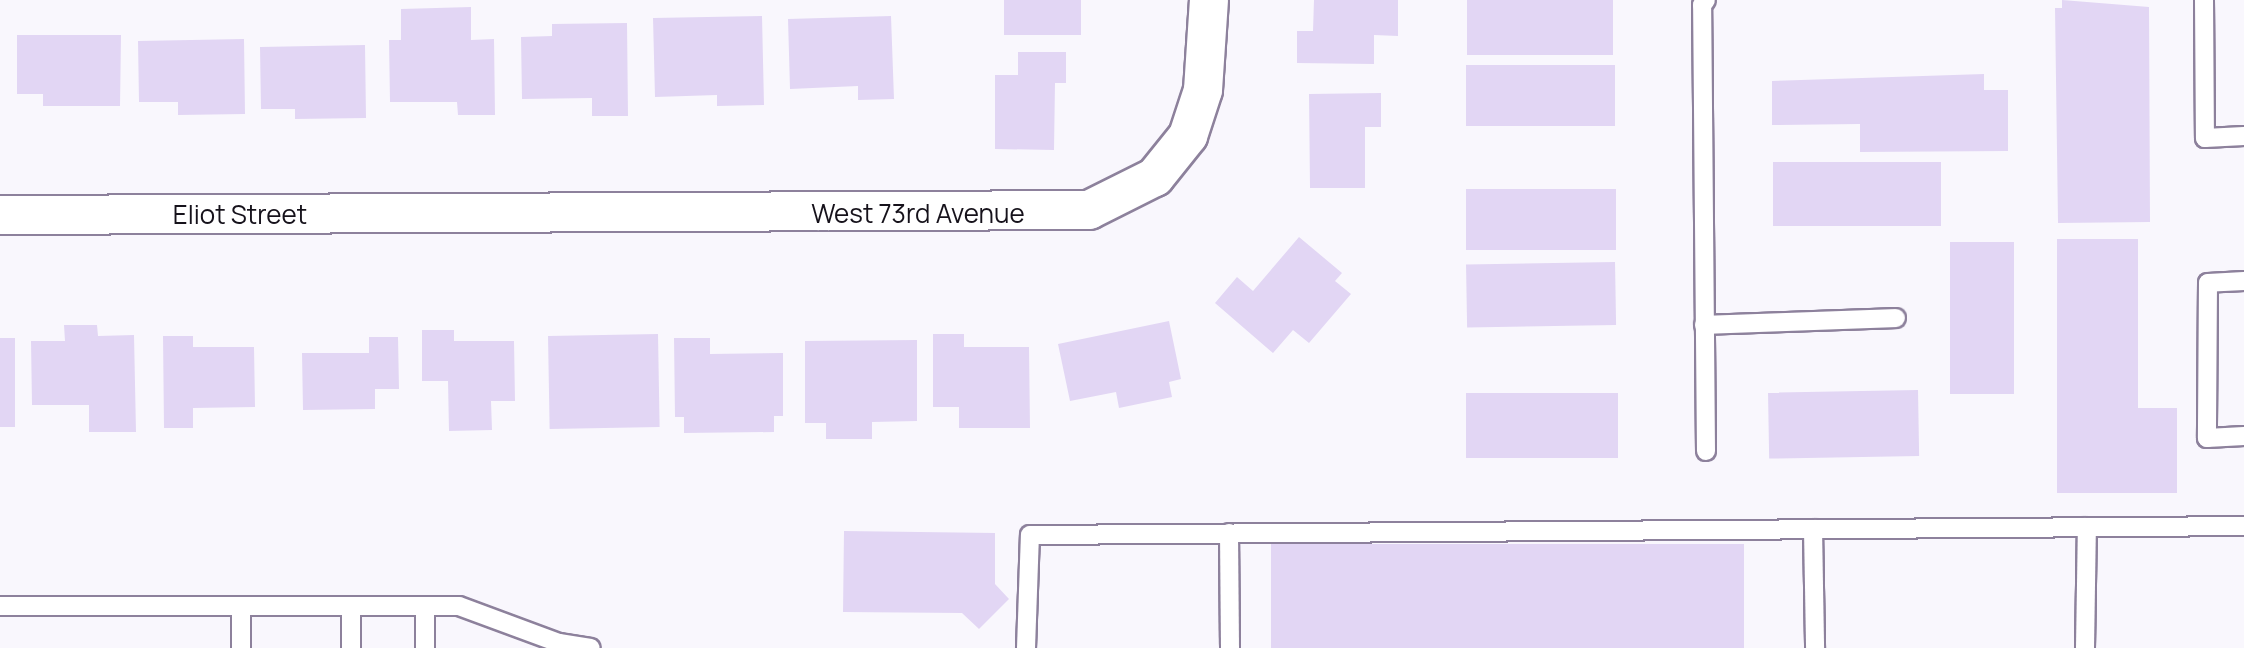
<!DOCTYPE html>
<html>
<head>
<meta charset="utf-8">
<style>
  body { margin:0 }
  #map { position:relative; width:2244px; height:648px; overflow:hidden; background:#f9f7fd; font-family:Manrope,sans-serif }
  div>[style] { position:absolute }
  .building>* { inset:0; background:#e2d6f4; transform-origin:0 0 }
  .roads { filter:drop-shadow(2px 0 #8d819c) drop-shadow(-2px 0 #8d819c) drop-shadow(0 2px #8d819c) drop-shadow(0 -2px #8d819c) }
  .service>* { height:18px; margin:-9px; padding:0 9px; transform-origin:9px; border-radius:9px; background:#fff }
  .minor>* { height:38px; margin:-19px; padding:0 19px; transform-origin:19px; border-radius:19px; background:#fff }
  span { translate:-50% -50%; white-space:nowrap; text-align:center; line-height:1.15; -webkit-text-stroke:6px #fff; paint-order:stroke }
  .street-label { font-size:26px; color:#16121b }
</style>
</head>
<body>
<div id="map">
  <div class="building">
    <i style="left:1004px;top:0;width:77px;height:35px"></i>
    <i style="clip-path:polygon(1314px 0,1398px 0,1398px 36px,1374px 35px,1374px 64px,1297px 63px,1297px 31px,1313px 31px)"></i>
    <i style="left:1467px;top:0;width:146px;height:55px"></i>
    <i style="clip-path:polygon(2062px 0,2149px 7px,2150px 222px,2058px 223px,2055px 8px,2062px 8px)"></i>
    <i style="clip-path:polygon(471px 7px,471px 40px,494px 39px,495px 115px,458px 115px,457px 102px,390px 102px,389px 40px,401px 40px,401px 9px)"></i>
    <i style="clip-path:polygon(762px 16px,764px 105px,717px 106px,717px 95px,655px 97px,653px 18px)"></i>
    <i style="clip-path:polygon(891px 16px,894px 99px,858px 100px,858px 86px,790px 89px,788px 19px)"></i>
    <i style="clip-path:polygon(627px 23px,628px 116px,592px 116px,592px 98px,522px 99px,521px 37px,552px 36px,552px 24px)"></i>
    <i style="clip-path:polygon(17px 35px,121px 35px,120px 106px,43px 106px,43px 94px,17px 94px)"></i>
    <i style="clip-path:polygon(244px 39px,245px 114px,178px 115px,178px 102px,139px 102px,138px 41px)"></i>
    <i style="clip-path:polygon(365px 45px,366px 118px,295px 119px,295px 109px,261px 109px,260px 47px)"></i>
    <i style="clip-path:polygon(1018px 52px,1066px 52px,1066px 83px,1055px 83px,1054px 150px,995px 149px,995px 75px,1018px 75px)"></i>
    <i style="left:1615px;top:65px;width:61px;height:149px;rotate:90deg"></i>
    <i style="clip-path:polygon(1984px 74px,1984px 90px,2008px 90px,2008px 151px,1860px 152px,1860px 124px,1772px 125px,1772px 81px)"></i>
    <i style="clip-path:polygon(1381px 93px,1381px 127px,1365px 127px,1365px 188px,1310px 188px,1309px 94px)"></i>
    <i style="left:1773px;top:162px;width:168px;height:64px"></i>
    <i style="left:1616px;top:189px;width:61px;height:150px;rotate:90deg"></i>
    <i style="clip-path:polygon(1299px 237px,1342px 273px,1335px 281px,1351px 294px,1309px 343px,1293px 330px,1273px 353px,1215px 303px,1237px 277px,1253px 291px)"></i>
    <i style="clip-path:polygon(2057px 239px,2138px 239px,2138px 408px,2177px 408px,2177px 493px,2057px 493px)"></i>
    <i style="left:1950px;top:242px;width:64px;height:152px"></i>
    <i style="left:1615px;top:262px;width:63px;height:149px;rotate:89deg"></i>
    <i style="clip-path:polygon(1169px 321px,1181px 379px,1169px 382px,1172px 397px,1119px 408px,1116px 392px,1070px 401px,1058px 344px)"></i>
    <i style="clip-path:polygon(64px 325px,97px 325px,98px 336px,134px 335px,136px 432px,89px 432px,89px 405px,32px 405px,31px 341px,65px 341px)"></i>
    <i style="clip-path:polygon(422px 330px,454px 330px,454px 341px,514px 341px,515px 401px,491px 401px,492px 430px,449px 431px,448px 381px,422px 381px)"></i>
    <i style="left:658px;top:334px;width:93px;height:110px;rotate:89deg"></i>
    <i style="clip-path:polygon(933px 334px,964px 334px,964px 347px,1029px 347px,1030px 428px,959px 428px,959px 407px,933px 407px)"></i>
    <i style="clip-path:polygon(163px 336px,193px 336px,193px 347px,254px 347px,255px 407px,193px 408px,193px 428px,164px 428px)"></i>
    <i style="clip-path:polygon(369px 337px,398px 337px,399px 389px,375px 389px,375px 409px,303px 410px,302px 353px,369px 353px)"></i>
    <i style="left:0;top:338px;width:15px;height:89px"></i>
    <i style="clip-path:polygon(674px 338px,710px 338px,710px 354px,783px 353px,783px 416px,774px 416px,774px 432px,684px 433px,684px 417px,675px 417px)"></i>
    <i style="clip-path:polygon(917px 340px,917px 421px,872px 422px,872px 439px,826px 439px,826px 423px,805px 423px,805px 341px)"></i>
    <i style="left:1918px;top:390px;width:66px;height:150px;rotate:89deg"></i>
    <i style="left:1618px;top:393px;width:65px;height:152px;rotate:90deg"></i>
    <i style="clip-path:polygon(844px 531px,995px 533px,995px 584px,1009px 599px,979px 629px,962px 613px,843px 612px)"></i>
    <i style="left:1271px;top:544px;width:473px;height:104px"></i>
  </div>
  <div class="roads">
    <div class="service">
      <i style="left:2204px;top:0;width:138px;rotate:89.6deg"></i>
      <i style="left:2205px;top:138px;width:39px;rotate:-3deg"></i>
      <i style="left:2244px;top:281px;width:36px;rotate:177deg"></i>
      <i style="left:2208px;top:283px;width:155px;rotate:90.4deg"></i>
      <i style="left:2207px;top:438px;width:37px;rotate:-3deg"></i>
      <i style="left:1704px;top:325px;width:192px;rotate:-2.1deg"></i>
      <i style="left:1706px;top:451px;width:446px;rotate:-90.5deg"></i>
      <i style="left:1702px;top:5px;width:6px;rotate:-51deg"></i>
      <i style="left:1813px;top:529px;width:119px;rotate:89deg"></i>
      <i style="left:1229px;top:533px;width:115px;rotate:89.5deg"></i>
      <i style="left:0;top:606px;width:459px"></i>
      <i style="left:459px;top:606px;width:107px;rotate:20.3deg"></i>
      <i style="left:559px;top:643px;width:32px;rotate:9deg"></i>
      <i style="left:241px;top:648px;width:42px;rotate:-90deg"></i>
      <i style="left:351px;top:648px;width:42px;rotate:-90deg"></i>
      <i style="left:425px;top:648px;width:42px;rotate:-90deg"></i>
      <i style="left:1026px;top:648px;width:113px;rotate:-88deg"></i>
      <i style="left:1030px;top:535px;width:1214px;rotate:-0.42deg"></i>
      <i style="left:2085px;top:648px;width:121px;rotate:-89.1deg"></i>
    </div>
    <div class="minor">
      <i style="left:0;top:215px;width:1089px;rotate:-0.26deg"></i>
      <i style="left:1089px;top:210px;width:74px;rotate:-26.6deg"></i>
      <i style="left:1155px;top:177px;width:53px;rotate:-51.2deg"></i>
      <i style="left:1188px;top:136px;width:48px;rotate:-71.9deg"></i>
      <i style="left:1203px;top:90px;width:90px;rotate:-86.2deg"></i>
    </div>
  </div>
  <div class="street-label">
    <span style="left:918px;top:214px">West 73rd Avenue</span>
    <span style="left:240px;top:215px">Eliot Street</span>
  </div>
</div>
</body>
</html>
